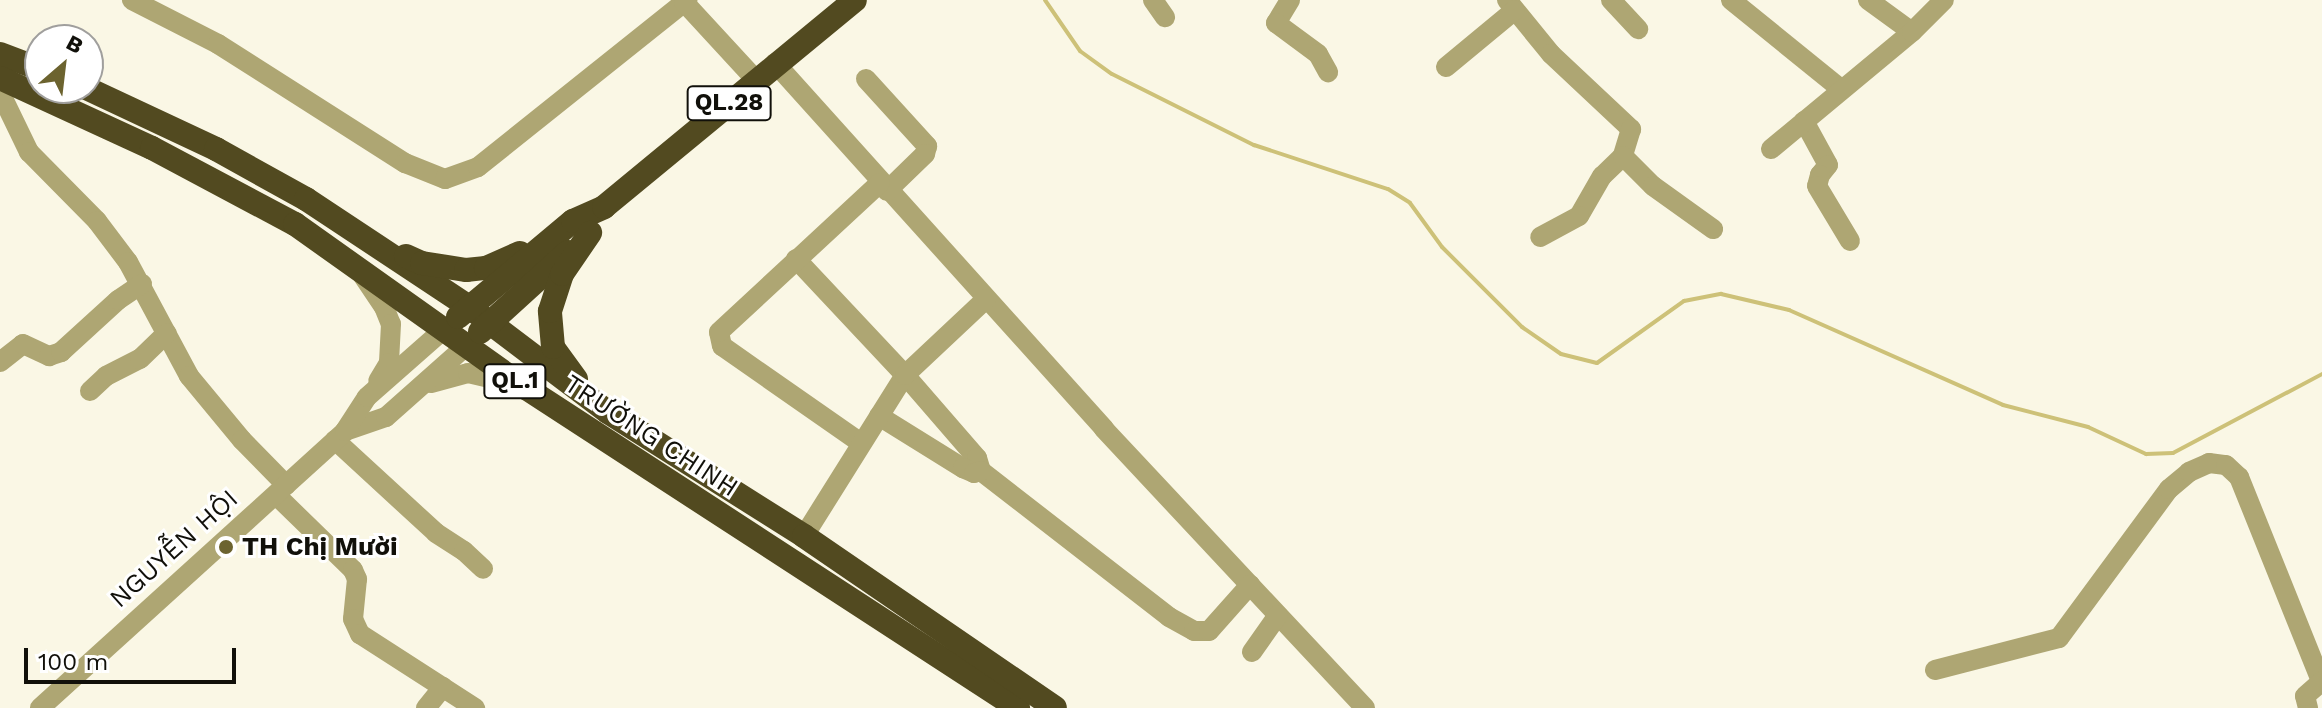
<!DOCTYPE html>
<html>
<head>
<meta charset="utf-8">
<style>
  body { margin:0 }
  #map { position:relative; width:2322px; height:708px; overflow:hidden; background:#faf7e5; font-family:"Work Sans",sans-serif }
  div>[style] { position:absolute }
  .stream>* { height:4px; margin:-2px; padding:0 2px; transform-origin:2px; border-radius:2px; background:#cdc178 }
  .minor>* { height:20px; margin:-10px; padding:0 10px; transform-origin:10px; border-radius:10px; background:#aea673 }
  .highway>* { height:24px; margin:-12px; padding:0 12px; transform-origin:12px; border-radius:12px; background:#524a20 }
  .dots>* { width:22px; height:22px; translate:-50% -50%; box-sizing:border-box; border:4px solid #fff; border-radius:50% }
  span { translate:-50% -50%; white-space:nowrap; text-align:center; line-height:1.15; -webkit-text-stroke:6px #fff; paint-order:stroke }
  .shield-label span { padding:2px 6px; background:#fff; border:2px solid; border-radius:6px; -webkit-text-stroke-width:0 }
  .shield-label { font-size:24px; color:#11100a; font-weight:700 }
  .street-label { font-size:26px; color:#11100a }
  .poi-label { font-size:26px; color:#11100a; font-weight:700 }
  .left { translate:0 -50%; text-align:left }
  .north { position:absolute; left:24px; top:24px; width:80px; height:80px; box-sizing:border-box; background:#fff; border:2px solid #a09f9d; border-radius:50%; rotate:28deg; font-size:22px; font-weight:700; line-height:32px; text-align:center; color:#11100a }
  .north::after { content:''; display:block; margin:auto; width:28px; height:36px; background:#6c632f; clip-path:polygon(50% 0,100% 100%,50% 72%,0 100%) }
  .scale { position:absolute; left:24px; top:648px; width:212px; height:36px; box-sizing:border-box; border:4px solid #11100a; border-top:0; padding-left:10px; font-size:24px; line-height:28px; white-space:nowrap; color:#11100a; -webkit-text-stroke:6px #fff; paint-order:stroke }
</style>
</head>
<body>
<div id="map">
  <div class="stream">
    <i style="left:1045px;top:0;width:62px;rotate:55.5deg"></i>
    <i style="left:1080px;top:51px;width:39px;rotate:36deg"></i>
    <i style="left:1112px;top:74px;width:159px;rotate:26.6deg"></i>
    <i style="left:1254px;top:145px;width:141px;rotate:18.2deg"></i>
    <i style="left:1388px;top:189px;width:26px;rotate:32deg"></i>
    <i style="left:1410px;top:203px;width:54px;rotate:54deg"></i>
    <i style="left:1442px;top:247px;width:113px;rotate:45deg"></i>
    <i style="left:1522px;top:327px;width:47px;rotate:34.7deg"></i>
    <i style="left:1561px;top:354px;width:37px;rotate:14deg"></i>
    <i style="left:1597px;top:363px;width:107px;rotate:-35.5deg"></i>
    <i style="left:1684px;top:301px;width:38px;rotate:-11deg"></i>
    <i style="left:1721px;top:294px;width:70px;rotate:13.2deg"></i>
    <i style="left:1789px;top:310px;width:234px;rotate:23.9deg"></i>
    <i style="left:2003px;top:405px;width:88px;rotate:14.5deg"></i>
    <i style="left:2088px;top:427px;width:64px;rotate:25deg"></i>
    <i style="left:2146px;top:454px;width:27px;rotate:-2deg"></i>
    <i style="left:2173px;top:453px;width:169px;rotate:-27.9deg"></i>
  </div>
  <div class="minor">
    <i style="left:132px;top:0;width:97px;rotate:27.1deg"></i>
    <i style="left:218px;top:44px;width:222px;rotate:32.5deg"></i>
    <i style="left:405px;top:163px;width:43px;rotate:21.8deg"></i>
    <i style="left:445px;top:179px;width:35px;rotate:-20deg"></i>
    <i style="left:478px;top:167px;width:268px;rotate:-38.6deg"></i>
    <i style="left:1153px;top:0;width:21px;rotate:55deg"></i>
    <i style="left:1290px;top:0;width:27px;rotate:121deg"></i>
    <i style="left:1276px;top:23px;width:52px;rotate:36.4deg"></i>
    <i style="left:1318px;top:54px;width:21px;rotate:61deg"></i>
    <i style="left:1507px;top:0;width:70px;rotate:50.8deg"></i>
    <i style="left:1551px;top:54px;width:110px;rotate:43.2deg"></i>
    <i style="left:1631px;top:129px;width:28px;rotate:107deg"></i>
    <i style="left:1623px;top:156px;width:29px;rotate:136deg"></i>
    <i style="left:1602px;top:176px;width:46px;rotate:119.9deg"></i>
    <i style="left:1579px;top:216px;width:44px;rotate:151.7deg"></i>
    <i style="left:1611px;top:0;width:40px;rotate:47deg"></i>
    <i style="left:1731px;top:0;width:141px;rotate:39deg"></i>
    <i style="left:1868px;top:0;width:54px;rotate:36deg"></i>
    <i style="left:684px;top:2px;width:108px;rotate:47.3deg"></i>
    <i style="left:775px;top:63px;width:492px;rotate:48deg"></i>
    <i style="left:1104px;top:429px;width:382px;rotate:46.9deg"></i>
    <i style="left:1446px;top:67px;width:89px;rotate:-39.6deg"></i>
    <i style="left:866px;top:79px;width:91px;rotate:47.7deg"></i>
    <i style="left:927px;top:146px;width:8px;rotate:104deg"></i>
    <i style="left:925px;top:154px;width:53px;rotate:135.8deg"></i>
    <i style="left:0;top:92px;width:67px;rotate:64.2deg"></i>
    <i style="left:29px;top:152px;width:97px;rotate:45.4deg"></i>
    <i style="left:97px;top:221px;width:51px;rotate:52.9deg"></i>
    <i style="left:128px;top:262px;width:129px;rotate:61.8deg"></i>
    <i style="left:189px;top:376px;width:83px;rotate:50.4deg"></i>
    <i style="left:242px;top:440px;width:63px;rotate:45.6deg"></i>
    <i style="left:1804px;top:121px;width:50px;rotate:61.4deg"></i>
    <i style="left:1828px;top:165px;width:13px;rotate:129deg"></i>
    <i style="left:1820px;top:175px;width:11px;rotate:105deg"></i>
    <i style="left:1817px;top:186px;width:64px;rotate:59deg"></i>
    <i style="left:1771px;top:149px;width:183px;rotate:-39.7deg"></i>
    <i style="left:1912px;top:32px;width:45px;rotate:-45deg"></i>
    <i style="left:1623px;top:156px;width:42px;rotate:45deg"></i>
    <i style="left:1653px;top:186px;width:74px;rotate:35.6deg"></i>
    <i style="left:796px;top:259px;width:159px;rotate:46.8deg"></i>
    <i style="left:905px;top:375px;width:110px;rotate:49.1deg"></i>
    <i style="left:977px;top:458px;width:14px;rotate:73deg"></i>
    <i style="left:981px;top:471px;width:238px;rotate:37.8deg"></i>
    <i style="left:1169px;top:617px;width:29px;rotate:29deg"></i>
    <i style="left:1194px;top:631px;width:15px"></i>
    <i style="left:1209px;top:631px;width:62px;rotate:-48.3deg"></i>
    <i style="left:363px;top:276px;width:37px;rotate:56deg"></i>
    <i style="left:384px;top:307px;width:18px;rotate:68deg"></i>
    <i style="left:391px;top:324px;width:39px;rotate:93deg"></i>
    <i style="left:389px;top:363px;width:21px;rotate:121deg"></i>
    <i style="left:0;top:362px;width:29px;rotate:-38deg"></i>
    <i style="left:23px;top:344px;width:29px;rotate:25deg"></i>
    <i style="left:49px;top:356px;width:13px;rotate:-18deg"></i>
    <i style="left:61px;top:352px;width:77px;rotate:-42.4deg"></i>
    <i style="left:118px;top:300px;width:29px;rotate:-34deg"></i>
    <i style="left:431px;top:383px;width:38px;rotate:-15deg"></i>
    <i style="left:468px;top:373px;width:44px;rotate:13.1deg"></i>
    <i style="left:90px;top:391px;width:22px;rotate:-43deg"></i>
    <i style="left:106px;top:376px;width:38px;rotate:-27deg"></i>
    <i style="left:140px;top:359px;width:37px;rotate:-44deg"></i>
    <i style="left:879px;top:416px;width:99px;rotate:31.8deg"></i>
    <i style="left:963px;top:468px;width:12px;rotate:24deg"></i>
    <i style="left:974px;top:473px;width:7px;rotate:-16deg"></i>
    <i style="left:345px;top:431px;width:43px;rotate:-18.9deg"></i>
    <i style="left:386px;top:417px;width:107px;rotate:-41.6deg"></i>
    <i style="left:335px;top:440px;width:137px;rotate:42.6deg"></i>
    <i style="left:436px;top:533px;width:33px;rotate:33deg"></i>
    <i style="left:464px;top:551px;width:26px;rotate:43deg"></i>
    <i style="left:861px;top:443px;width:169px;rotate:-145.1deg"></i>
    <i style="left:722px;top:346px;width:14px;rotate:-102deg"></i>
    <i style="left:719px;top:332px;width:219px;rotate:-42.8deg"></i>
    <i style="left:276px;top:495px;width:107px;rotate:44.2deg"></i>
    <i style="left:353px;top:570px;width:10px;rotate:66deg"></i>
    <i style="left:357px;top:579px;width:40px;rotate:95.7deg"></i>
    <i style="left:353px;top:619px;width:17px;rotate:65deg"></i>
    <i style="left:360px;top:634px;width:137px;rotate:32.8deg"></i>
    <i style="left:804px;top:536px;width:190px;rotate:-57.9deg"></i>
    <i style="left:905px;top:375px;width:111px;rotate:-43.2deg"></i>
    <i style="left:1252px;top:652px;width:45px;rotate:-54.9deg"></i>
    <i style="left:1935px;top:670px;width:128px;rotate:-14.5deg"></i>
    <i style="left:2059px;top:638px;width:185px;rotate:-53.6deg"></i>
    <i style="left:2169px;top:489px;width:26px;rotate:-40deg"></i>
    <i style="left:2189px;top:472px;width:22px;rotate:-24deg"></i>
    <i style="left:2209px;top:463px;width:17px;rotate:7deg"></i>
    <i style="left:2226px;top:465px;width:18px;rotate:43deg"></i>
    <i style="left:2239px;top:477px;width:220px;rotate:68.1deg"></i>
    <i style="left:40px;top:708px;width:412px;rotate:-42.2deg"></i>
    <i style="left:345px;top:431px;width:40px;rotate:-57.1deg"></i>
    <i style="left:367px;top:397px;width:103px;rotate:-41.4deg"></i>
    <i style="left:426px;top:708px;width:27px;rotate:-51deg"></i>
    <i style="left:2308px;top:708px;width:12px;rotate:-104deg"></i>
    <i style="left:2305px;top:696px;width:23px;rotate:-41deg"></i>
  </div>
  <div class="highway">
    <i style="left:0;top:54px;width:43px;rotate:20.6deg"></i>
    <i style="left:0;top:78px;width:167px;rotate:24.7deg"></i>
    <i style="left:152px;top:148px;width:162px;rotate:28deg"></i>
    <i style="left:295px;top:224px;width:283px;rotate:35.4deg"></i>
    <i style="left:526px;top:388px;width:587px;rotate:33.04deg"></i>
    <i style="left:86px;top:88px;width:144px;rotate:25.1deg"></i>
    <i style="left:216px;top:149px;width:103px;rotate:29.1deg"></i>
    <i style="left:306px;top:199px;width:196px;rotate:33.5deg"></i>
    <i style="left:469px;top:307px;width:174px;rotate:37.1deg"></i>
    <i style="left:608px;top:412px;width:232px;rotate:32.3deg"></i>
    <i style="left:804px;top:536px;width:304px;rotate:34.4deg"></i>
    <i style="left:406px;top:256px;width:17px;rotate:24deg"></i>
    <i style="left:422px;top:263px;width:45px;rotate:9deg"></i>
    <i style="left:466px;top:270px;width:20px;rotate:-6deg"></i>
    <i style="left:486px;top:268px;width:37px;rotate:-24deg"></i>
    <i style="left:458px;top:317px;width:150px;rotate:-39.9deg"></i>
    <i style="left:573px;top:221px;width:34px;rotate:-24deg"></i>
    <i style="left:604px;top:207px;width:325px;rotate:-39.5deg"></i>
    <i style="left:480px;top:332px;width:119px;rotate:-42.3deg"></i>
    <i style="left:576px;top:379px;width:39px;rotate:-126deg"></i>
    <i style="left:553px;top:347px;width:36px;rotate:-95deg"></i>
    <i style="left:550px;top:311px;width:39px;rotate:-72deg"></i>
    <i style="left:562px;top:274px;width:50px;rotate:-55.7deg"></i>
  </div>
  <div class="dots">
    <i style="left:226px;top:547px;background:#6c632f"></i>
  </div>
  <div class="shield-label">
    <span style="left:729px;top:103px">QL.28</span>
    <span style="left:515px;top:381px">QL.1</span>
  </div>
  <div class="street-label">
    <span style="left:651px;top:436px;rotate:33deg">TRƯỜNG CHINH</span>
    <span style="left:174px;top:549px;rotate:-42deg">NGUYỄN HỘI</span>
  </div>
  <div class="poi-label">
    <span class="left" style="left:242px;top:547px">TH Chị Mười</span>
  </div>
  <div class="north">B</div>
  <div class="scale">100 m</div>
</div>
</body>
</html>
